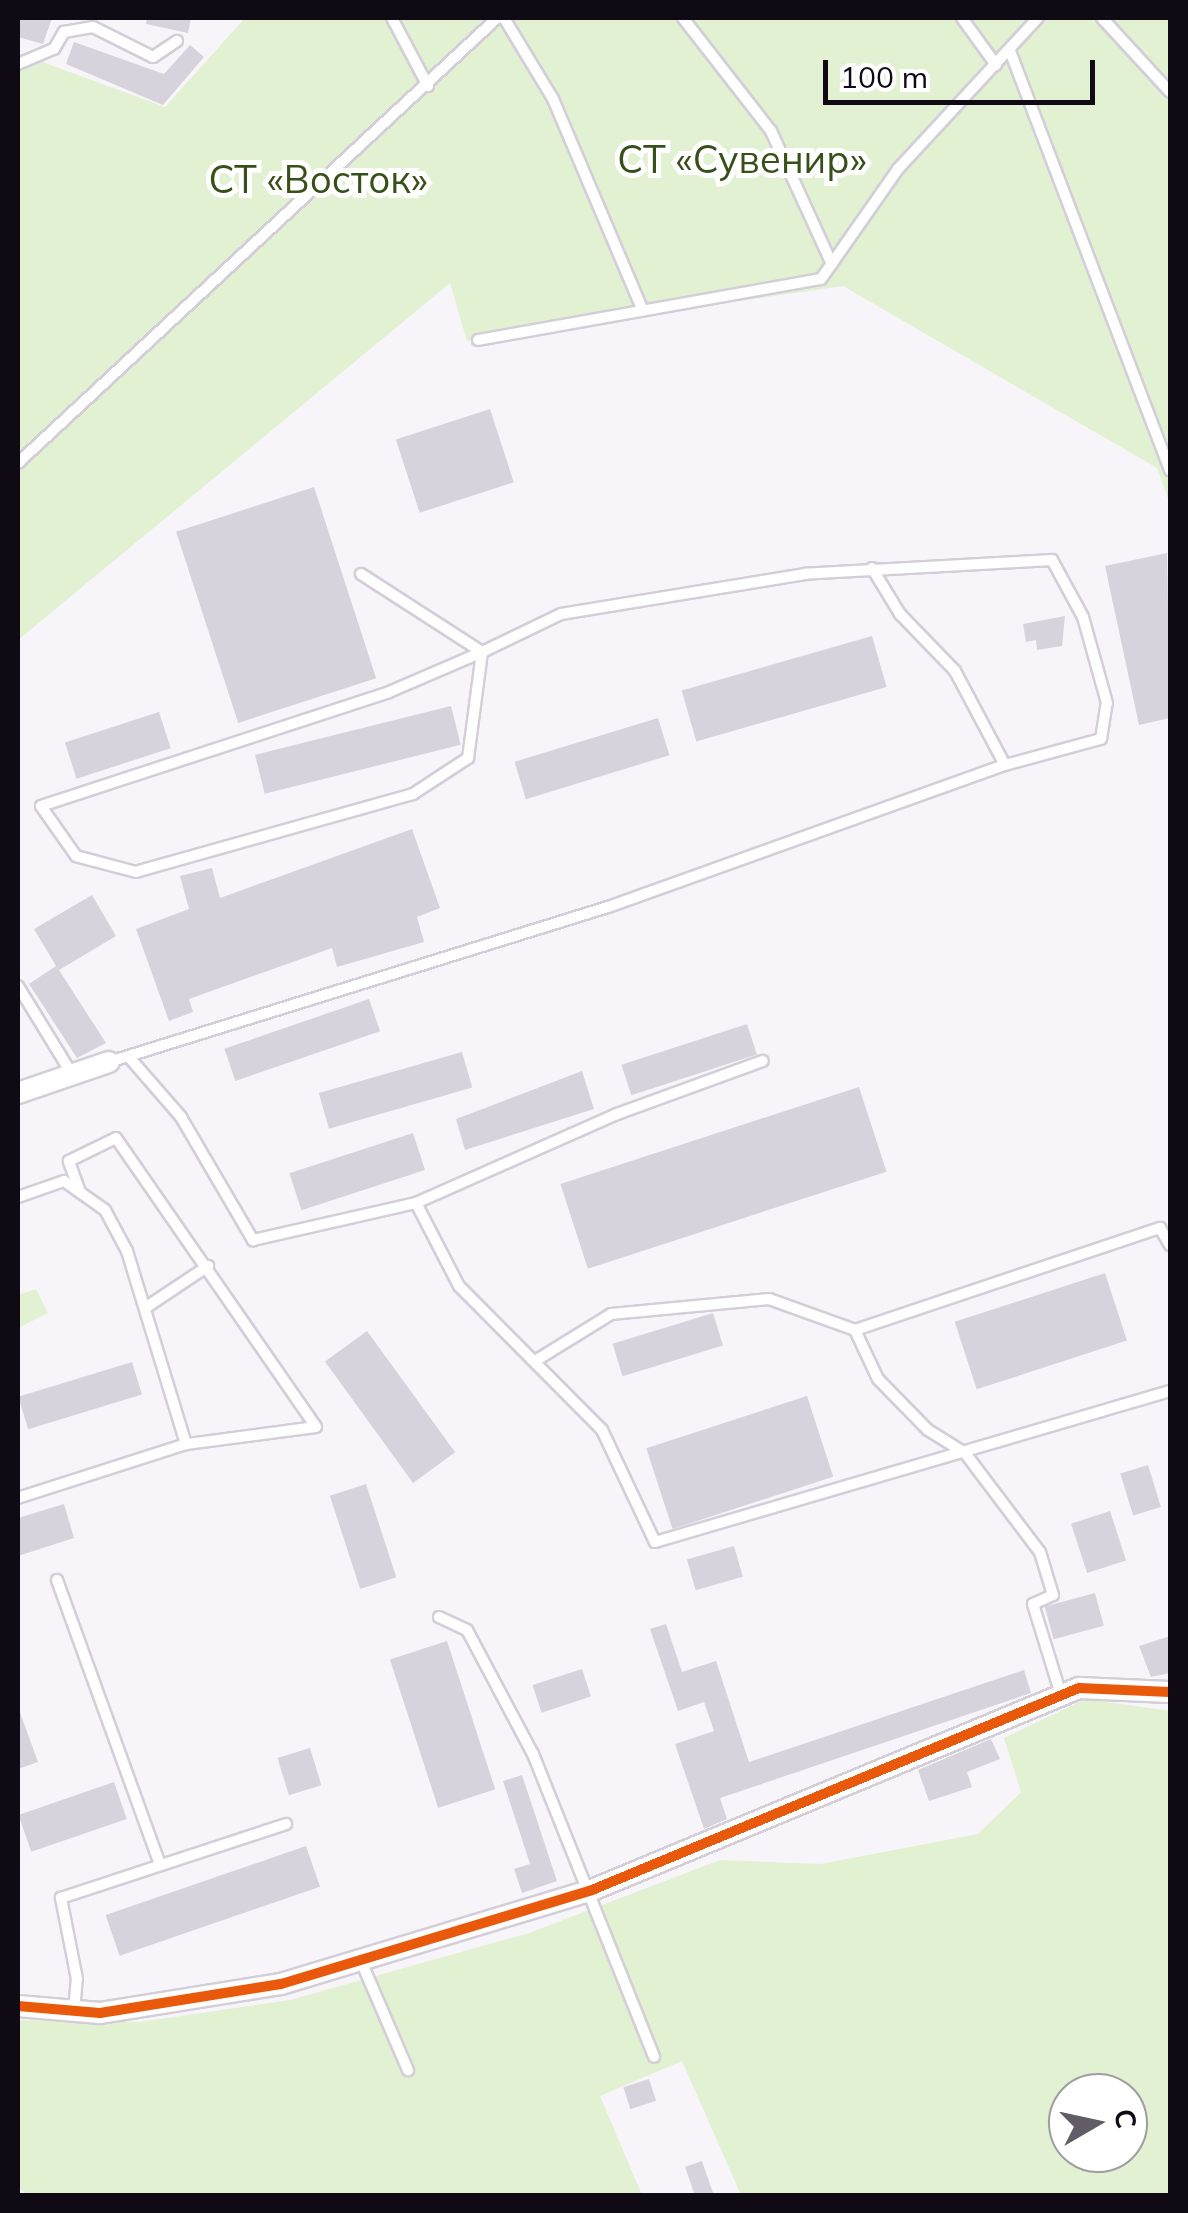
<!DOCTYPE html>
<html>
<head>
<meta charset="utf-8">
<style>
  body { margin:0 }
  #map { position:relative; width:1188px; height:2213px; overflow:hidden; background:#f7f5fa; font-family:Mulish,sans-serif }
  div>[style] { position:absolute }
  .green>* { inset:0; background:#e1f1d2 }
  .building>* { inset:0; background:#d7d3dc; transform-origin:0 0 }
  .roads { filter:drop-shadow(2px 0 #d3ced7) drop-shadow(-2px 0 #d3ced7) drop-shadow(0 2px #d3ced7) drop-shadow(0 -2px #d3ced7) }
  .lane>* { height:10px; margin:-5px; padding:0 5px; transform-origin:5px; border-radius:5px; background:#fefefe }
  .street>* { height:20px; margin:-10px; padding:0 10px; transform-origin:10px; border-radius:10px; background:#fefefe }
  .cycleway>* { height:10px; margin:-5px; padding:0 5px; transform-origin:5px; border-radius:5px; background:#e8590c }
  span { translate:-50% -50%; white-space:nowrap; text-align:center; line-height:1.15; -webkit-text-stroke:10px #fff; paint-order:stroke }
  .park-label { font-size:38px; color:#374f18 }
  .frame { position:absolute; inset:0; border:20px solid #100a15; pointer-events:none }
  .north { position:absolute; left:1048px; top:2073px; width:100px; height:100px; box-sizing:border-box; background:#fff; border:2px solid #9f9da1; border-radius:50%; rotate:81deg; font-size:28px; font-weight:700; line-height:40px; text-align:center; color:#100a15 }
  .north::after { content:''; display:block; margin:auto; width:35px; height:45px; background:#615c65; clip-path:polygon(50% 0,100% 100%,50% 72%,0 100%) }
  .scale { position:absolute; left:823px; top:60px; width:272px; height:45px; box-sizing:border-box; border:5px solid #100a15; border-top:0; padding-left:12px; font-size:30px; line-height:35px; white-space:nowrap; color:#100a15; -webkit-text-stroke:8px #fff; paint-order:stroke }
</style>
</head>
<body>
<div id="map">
  <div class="green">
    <i style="clip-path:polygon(245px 18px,1170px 18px,1170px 504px,1157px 468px,843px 286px,467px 341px,450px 283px,18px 640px,18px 53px,165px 107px)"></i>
    <i style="clip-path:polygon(36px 1289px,48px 1313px,18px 1328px,18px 1295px)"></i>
    <i style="clip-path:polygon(evenodd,1086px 1699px,1170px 1711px,1170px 2195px,741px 2195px,682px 2061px,600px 2096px,642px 2195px,29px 2196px,18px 2187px,18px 2020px,140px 2022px,290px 2000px,529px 1933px,720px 1860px,821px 1864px,978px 1834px,1021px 1792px,1004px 1738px,1086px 1699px,1068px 2093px,1128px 2093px,1128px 2153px,1068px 2153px,1068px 2093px)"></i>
  </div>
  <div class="building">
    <i style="clip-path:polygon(18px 18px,52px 18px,43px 44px,18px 37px)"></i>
    <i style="clip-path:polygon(147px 18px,191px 18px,188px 33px,146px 24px)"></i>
    <i style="clip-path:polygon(74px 42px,164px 74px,190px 45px,204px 57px,163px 105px,66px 64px)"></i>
    <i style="left:490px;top:409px;width:77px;height:99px;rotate:72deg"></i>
    <i style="left:314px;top:487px;width:201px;height:145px;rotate:72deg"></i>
    <i style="clip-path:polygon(1167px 553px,1170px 718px,1139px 725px,1105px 566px)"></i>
    <i style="clip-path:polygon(1065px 616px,1062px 646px,1037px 650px,1036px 640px,1026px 642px,1023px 624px)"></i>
    <i style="left:872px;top:636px;width:53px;height:198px;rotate:74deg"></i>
    <i style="left:451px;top:706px;width:40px;height:202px;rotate:76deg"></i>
    <i style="left:159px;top:712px;width:38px;height:99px;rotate:72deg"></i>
    <i style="left:658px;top:718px;width:39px;height:150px;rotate:73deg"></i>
    <i style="clip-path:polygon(412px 829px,440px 908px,417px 917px,424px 942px,337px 967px,332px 948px,189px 999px,193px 1012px,169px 1021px,136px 929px,189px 909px,180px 876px,212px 868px,220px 898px)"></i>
    <i style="clip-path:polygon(92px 895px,116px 936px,59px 970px,106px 1043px,77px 1058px,29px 984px,56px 966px,34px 929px)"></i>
    <i style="left:369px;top:999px;width:34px;height:153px;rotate:71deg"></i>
    <i style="left:747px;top:1024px;width:32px;height:132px;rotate:72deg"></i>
    <i style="left:462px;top:1052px;width:37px;height:149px;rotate:74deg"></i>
    <i style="clip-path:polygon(582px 1071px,594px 1109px,465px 1150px,456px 1119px)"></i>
    <i style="left:859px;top:1087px;width:89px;height:314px;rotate:72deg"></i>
    <i style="left:413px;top:1133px;width:39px;height:130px;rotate:72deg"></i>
    <i style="left:1105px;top:1273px;width:71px;height:158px;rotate:72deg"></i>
    <i style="left:713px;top:1313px;width:34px;height:105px;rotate:73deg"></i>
    <i style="left:367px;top:1331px;width:150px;height:52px;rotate:54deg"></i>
    <i style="left:132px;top:1362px;width:34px;height:119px;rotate:73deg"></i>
    <i style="left:807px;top:1396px;width:85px;height:169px;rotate:72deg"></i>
    <i style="left:1148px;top:1465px;width:44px;height:29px;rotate:73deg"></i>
    <i style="left:366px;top:1484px;width:98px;height:38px;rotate:72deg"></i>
    <i style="clip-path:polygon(64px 1504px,74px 1538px,18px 1556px,18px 1518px)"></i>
    <i style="left:1110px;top:1511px;width:52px;height:41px;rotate:72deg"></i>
    <i style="left:734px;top:1546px;width:32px;height:49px;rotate:74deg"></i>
    <i style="left:1095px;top:1593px;width:34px;height:52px;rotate:75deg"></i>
    <i style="clip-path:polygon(666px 1624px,682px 1672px,716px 1661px,749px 1762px,1024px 1670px,1031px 1693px,720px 1798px,727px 1819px,704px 1829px,675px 1744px,714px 1731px,704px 1702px,678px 1711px,650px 1629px)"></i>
    <i style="clip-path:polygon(1170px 1636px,1170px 1673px,1151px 1677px,1139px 1646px)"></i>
    <i style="left:447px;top:1641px;width:156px;height:60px;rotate:72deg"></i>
    <i style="left:582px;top:1669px;width:29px;height:52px;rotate:72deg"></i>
    <i style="clip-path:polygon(18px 1707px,38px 1762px,18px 1769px)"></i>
    <i style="clip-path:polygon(991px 1739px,1000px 1759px,967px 1772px,972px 1787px,929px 1801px,918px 1770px)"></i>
    <i style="left:310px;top:1748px;width:39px;height:34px;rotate:73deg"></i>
    <i style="clip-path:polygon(522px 1775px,557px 1881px,522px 1893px,514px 1869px,530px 1864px,503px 1781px)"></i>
    <i style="left:114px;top:1782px;width:39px;height:101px;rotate:71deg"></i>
    <i style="left:306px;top:1846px;width:43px;height:212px;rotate:71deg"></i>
    <i style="left:649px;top:2079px;width:23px;height:27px;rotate:72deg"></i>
    <i style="left:702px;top:2161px;width:34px;height:18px;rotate:71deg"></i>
  </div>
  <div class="roads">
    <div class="lane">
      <i style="left:392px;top:18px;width:77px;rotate:62.1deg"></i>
      <i style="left:504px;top:18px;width:95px;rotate:58.8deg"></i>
      <i style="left:553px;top:99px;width:230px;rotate:67deg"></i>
      <i style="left:683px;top:18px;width:143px;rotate:52.1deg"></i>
      <i style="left:771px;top:131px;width:146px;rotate:65.4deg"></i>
      <i style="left:962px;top:18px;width:58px;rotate:54.1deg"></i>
      <i style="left:1102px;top:18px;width:100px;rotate:47.4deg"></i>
      <i style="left:1010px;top:51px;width:449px;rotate:69.1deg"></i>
      <i style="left:18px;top:64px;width:39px;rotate:-23deg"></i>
      <i style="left:54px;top:49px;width:20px;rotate:-60deg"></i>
      <i style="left:64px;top:32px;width:29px;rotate:-10deg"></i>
      <i style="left:93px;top:27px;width:67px;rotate:26.6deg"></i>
      <i style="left:153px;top:57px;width:29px;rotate:-34deg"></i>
      <i style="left:478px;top:340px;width:348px;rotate:-10.1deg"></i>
      <i style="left:821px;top:279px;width:134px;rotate:-55deg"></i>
      <i style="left:898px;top:169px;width:206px;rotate:-47.2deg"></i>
      <i style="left:18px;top:463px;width:654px;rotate:-42.89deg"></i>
      <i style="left:872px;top:568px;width:54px;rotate:58.7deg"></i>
      <i style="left:900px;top:614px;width:79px;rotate:46deg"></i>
      <i style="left:955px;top:671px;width:106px;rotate:62deg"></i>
      <i style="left:361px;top:574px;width:144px;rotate:32.8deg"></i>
      <i style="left:18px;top:986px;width:103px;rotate:58.5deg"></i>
      <i style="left:128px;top:1056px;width:81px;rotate:49deg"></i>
      <i style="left:181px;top:1117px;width:143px;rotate:59.7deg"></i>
      <i style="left:253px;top:1240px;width:167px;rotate:-12.8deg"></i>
      <i style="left:416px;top:1203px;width:220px;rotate:-23.9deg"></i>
      <i style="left:617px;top:1114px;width:155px;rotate:-20deg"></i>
      <i style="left:109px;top:1062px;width:523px;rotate:-17.26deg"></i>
      <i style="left:608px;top:907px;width:422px;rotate:-19.7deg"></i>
      <i style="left:1005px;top:765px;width:99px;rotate:-15.2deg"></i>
      <i style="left:1101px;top:739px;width:36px;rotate:-81deg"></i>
      <i style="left:1107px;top:703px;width:89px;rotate:-105.6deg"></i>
      <i style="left:1083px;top:617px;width:65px;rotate:-118.5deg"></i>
      <i style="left:1052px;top:560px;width:247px;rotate:176.8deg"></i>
      <i style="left:805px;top:574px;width:247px;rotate:170.7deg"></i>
      <i style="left:561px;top:614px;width:88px;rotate:154.3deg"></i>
      <i style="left:482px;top:652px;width:107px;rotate:97.5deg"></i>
      <i style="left:468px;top:758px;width:66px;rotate:146.8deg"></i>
      <i style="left:413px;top:794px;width:288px;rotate:164.3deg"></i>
      <i style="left:136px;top:872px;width:62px;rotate:-165.1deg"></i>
      <i style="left:76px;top:856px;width:61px;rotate:-125deg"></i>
      <i style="left:41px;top:806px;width:366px;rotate:-18.1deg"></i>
      <i style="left:389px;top:692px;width:101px;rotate:-23.3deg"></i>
      <i style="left:80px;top:1192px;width:33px;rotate:-110deg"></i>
      <i style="left:69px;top:1161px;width:52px;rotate:-26.1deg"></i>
      <i style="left:116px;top:1138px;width:351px;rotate:55.3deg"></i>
      <i style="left:316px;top:1427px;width:131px;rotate:172.5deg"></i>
      <i style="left:18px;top:1197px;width:49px;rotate:-19.2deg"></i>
      <i style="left:64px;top:1181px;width:50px;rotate:35.3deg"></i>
      <i style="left:105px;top:1210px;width:47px;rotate:61.8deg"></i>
      <i style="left:127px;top:1251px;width:202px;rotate:73deg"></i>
      <i style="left:186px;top:1444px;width:176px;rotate:162.2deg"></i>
      <i style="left:416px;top:1203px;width:93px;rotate:62.6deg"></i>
      <i style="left:459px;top:1286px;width:203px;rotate:45.2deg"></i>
      <i style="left:602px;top:1430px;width:124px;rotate:64.7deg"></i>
      <i style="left:655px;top:1542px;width:537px;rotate:-16.34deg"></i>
      <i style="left:145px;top:1308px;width:76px;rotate:-33.7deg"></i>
      <i style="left:855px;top:1330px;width:54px;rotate:64.9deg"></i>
      <i style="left:878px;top:1379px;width:71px;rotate:45.6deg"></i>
      <i style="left:928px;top:1430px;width:44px;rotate:31.9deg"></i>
      <i style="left:965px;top:1453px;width:124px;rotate:52.9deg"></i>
      <i style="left:1040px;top:1552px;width:45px;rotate:73.2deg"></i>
      <i style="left:1053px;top:1595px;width:22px;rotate:156deg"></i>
      <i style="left:1033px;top:1604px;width:95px;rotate:72.9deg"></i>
      <i style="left:535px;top:1361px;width:89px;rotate:-31.7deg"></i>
      <i style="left:611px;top:1314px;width:159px;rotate:-5.4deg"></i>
      <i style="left:769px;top:1299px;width:91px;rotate:19.8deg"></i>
      <i style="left:855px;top:1330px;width:322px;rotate:-18.5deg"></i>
      <i style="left:1160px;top:1228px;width:20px;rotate:60deg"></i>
      <i style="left:57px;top:1580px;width:303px;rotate:70.1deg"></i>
      <i style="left:439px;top:1617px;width:31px;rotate:25deg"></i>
      <i style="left:467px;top:1630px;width:140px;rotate:62deg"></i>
      <i style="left:533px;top:1754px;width:326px;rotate:68.2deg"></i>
      <i style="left:361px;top:1961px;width:119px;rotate:66.7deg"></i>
      <i style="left:74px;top:2011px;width:32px;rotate:-85deg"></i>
      <i style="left:77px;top:1979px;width:83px;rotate:-101.2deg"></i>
      <i style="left:61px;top:1898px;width:237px;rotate:-18.2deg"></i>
    </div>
    <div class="street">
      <i style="left:18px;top:1093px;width:96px;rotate:-18.8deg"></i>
      <i style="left:18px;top:2006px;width:82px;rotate:4.9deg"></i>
      <i style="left:100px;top:2013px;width:183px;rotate:-9.1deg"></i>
      <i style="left:281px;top:1984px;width:325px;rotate:-16.8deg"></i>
      <i style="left:592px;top:1890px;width:527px;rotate:-22.53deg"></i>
      <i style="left:1079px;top:1688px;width:91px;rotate:2.5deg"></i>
    </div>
  </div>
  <div class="cycleway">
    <i style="left:18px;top:2006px;width:82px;rotate:4.9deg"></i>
    <i style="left:100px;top:2013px;width:183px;rotate:-9.1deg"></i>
    <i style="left:281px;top:1984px;width:325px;rotate:-16.8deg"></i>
    <i style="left:592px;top:1890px;width:527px;rotate:-22.53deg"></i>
    <i style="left:1079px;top:1688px;width:91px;rotate:2.5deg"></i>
  </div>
  <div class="park-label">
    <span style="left:742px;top:160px">СТ «Сувенир»</span>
    <span style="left:318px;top:180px">СТ «Восток»</span>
  </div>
  <div class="frame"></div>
  <div class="north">С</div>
  <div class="scale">100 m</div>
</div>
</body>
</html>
